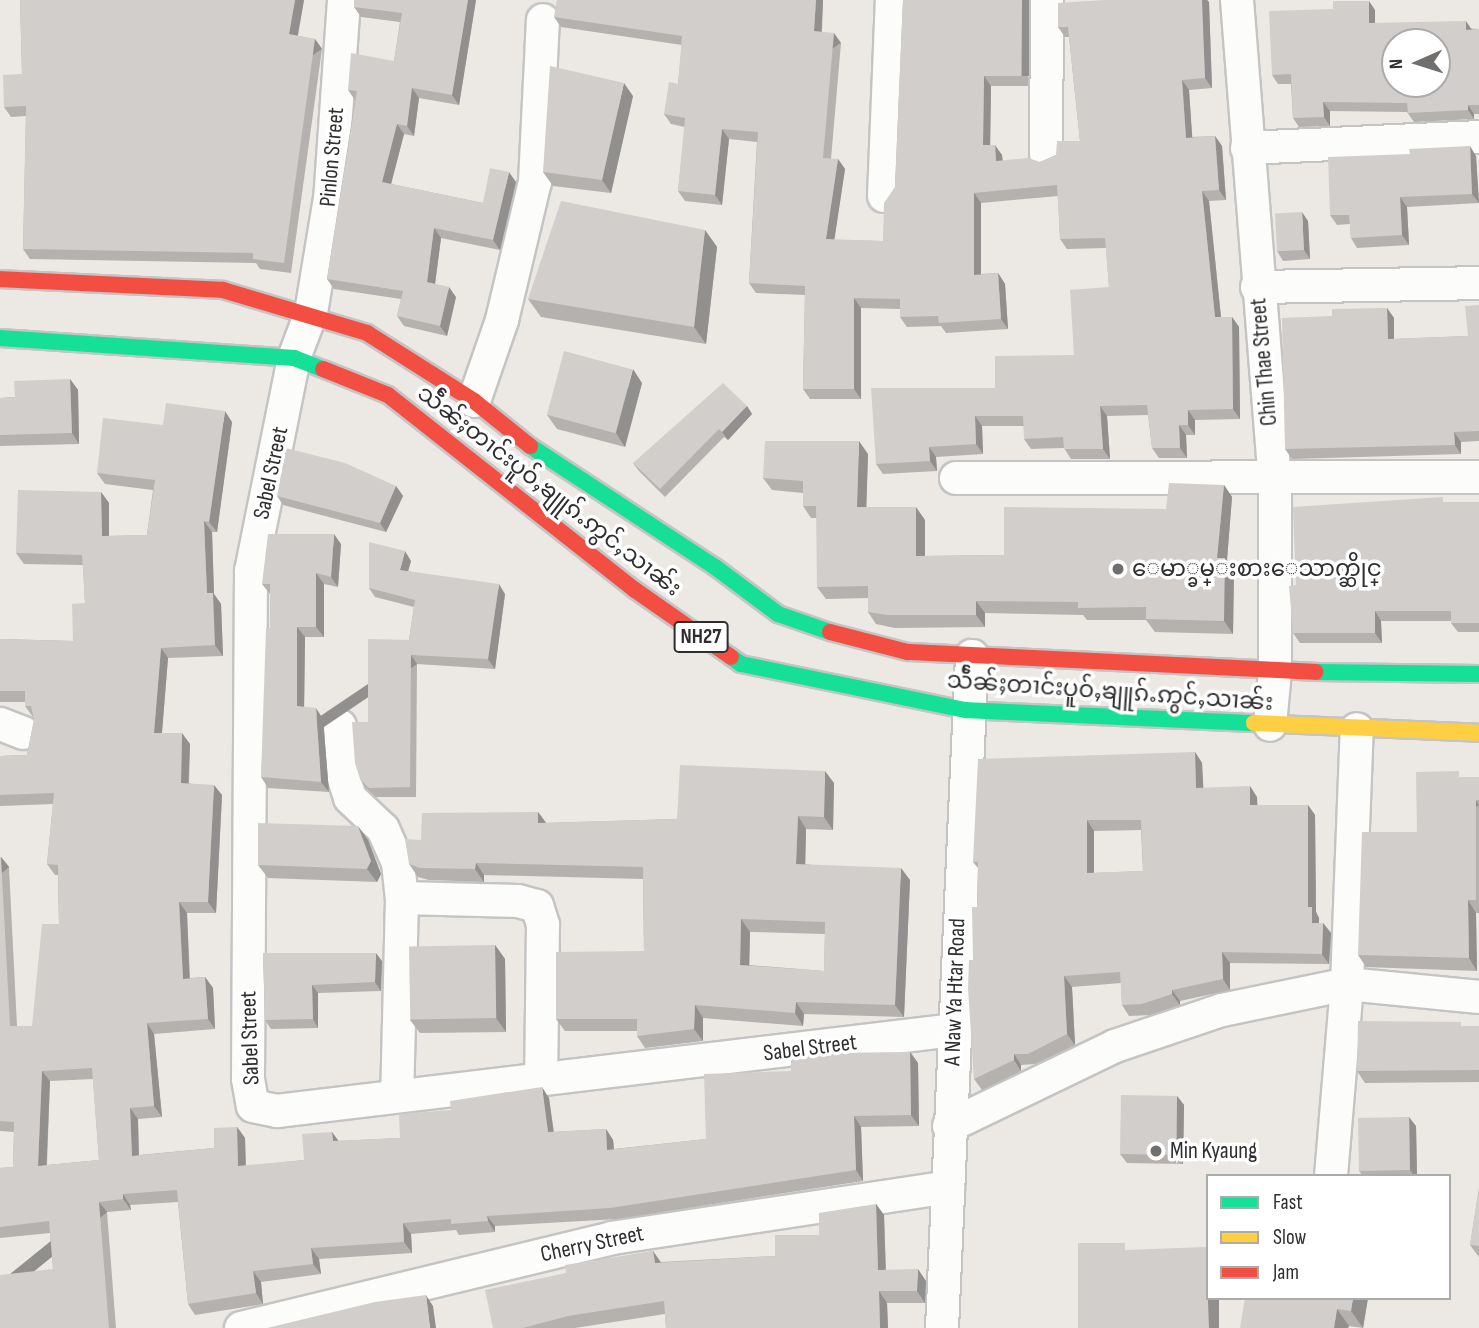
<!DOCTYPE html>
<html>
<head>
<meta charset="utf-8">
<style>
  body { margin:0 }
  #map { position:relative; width:1479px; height:1328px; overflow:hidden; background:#ece8e4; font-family:"Sofia Sans Condensed","Noto Sans Myanmar",sans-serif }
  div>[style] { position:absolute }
  .roads { filter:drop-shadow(2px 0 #c5c4c5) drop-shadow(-2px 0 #c5c4c5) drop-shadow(0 2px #c5c4c5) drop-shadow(0 -2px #c5c4c5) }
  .street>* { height:32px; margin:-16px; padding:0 16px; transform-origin:16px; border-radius:16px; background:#fcfcfb }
  .fast>* { height:16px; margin:-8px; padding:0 8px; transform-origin:8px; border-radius:8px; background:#16e098 }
  .slow>* { height:16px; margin:-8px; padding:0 8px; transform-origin:8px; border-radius:8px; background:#ffcf43 }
  .jam>* { height:16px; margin:-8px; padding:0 8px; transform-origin:8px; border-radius:8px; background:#f24e42 }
  .wall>* { inset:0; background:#b4b1af }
  .shaded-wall>* { inset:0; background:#92908e; transform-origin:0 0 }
  .building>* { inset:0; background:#d1cecb; transform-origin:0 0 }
  .dots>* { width:19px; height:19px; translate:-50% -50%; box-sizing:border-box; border:4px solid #fff; border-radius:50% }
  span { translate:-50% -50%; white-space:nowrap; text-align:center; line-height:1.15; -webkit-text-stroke:7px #fff; paint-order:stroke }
  .shield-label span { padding:2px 5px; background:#fff; border:2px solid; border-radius:5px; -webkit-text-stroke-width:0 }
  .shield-label { font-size:21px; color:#2e2e2e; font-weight:700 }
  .street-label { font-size:23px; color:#2e2e2e }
  .poi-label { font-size:23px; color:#2e2e2e }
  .left { translate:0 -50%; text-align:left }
  .legend { position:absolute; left:1206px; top:1174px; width:245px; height:126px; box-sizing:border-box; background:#fff; border:2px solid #ababab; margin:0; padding:9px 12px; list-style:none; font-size:21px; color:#2e2e2e }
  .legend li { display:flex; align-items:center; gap:14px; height:35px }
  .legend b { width:35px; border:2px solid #ababab }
  .north { position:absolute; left:1381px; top:28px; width:70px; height:70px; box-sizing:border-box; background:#fff; border:2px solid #ababab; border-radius:50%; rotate:267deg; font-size:19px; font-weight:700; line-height:28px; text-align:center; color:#2e2e2e }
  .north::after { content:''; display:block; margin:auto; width:24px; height:32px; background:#706f6e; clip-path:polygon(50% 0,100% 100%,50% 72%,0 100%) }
</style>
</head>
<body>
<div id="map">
  <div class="roads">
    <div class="street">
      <i style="left:344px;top:0;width:198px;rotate:94deg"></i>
      <i style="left:330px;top:198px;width:117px;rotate:99.4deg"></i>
      <i style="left:311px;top:313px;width:48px;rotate:110.7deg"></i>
      <i style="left:294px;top:358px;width:217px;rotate:101.4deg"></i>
      <i style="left:251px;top:571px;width:508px;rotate:90.34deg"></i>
      <i style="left:248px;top:1079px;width:27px;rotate:80deg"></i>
      <i style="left:253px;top:1106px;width:25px;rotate:12deg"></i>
      <i style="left:277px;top:1111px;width:681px;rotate:-6.83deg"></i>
      <i style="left:1237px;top:0;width:482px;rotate:85.5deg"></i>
      <i style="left:1275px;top:481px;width:190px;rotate:90deg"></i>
      <i style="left:1275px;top:671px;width:54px;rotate:95.3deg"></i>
      <i style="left:1247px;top:148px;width:232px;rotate:-2.7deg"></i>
      <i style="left:1046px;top:154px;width:154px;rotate:-89.6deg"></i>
      <i style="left:884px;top:196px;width:196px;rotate:-87.7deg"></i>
      <i style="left:1257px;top:287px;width:222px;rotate:-1deg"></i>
      <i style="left:474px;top:401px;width:86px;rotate:-70.9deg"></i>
      <i style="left:502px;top:320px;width:142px;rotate:-76.6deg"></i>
      <i style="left:535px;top:182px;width:162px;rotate:-87.2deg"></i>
      <i style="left:956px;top:478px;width:523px;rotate:-0.11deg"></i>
      <i style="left:0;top:724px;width:25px;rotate:21deg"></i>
      <i style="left:340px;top:726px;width:50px;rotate:86.6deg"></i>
      <i style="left:343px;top:776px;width:23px;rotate:72deg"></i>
      <i style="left:350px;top:798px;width:45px;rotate:43.2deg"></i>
      <i style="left:383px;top:829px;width:36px;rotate:66deg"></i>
      <i style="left:398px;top:862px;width:36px;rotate:84deg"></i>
      <i style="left:402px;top:898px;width:198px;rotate:91.4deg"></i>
      <i style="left:402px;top:898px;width:116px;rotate:1.5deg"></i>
      <i style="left:518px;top:901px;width:20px;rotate:15deg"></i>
      <i style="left:537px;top:906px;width:20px;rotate:72deg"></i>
      <i style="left:543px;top:925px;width:155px;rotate:90.7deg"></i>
      <i style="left:949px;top:1126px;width:184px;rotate:-25.7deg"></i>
      <i style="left:1115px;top:1046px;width:113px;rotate:-18.6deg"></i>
      <i style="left:1222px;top:1010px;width:128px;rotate:-11.7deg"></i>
      <i style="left:1347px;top:984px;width:133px;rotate:5.6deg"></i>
      <i style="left:1331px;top:1176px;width:193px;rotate:-85.2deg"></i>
      <i style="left:1347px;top:984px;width:255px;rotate:-87.8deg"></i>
      <i style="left:241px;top:1328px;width:382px;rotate:-13.6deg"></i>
      <i style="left:612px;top:1238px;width:340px;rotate:-8.6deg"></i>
      <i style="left:942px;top:1328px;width:673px;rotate:-87.44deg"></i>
    </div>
    <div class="fast">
      <i style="left:0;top:338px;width:295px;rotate:3.9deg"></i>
      <i style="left:294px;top:358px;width:31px;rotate:21deg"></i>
      <i style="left:530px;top:446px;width:221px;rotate:33.2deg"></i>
      <i style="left:715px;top:567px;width:79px;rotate:36.7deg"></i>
      <i style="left:778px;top:614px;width:55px;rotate:19.1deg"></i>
      <i style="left:731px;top:657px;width:12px;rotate:35deg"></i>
      <i style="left:741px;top:664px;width:230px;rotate:11.6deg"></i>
      <i style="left:966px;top:710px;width:288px;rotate:2.6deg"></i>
      <i style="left:1316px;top:672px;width:163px;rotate:0.7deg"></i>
    </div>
    <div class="slow">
      <i style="left:1254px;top:723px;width:225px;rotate:2.5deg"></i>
    </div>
    <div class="jam">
      <i style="left:0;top:279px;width:223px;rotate:2.8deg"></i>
      <i style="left:223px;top:290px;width:150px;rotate:16.6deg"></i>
      <i style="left:367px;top:333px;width:127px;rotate:32.4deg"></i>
      <i style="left:474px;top:401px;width:72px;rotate:38.8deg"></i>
      <i style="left:323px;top:369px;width:70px;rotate:21.8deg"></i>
      <i style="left:388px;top:395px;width:315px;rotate:38.3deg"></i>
      <i style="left:635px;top:590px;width:117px;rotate:34.9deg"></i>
      <i style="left:830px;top:632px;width:81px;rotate:14.4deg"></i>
      <i style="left:908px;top:652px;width:408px;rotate:2.8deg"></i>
    </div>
  </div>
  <div class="wall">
    <i style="clip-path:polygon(20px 0,304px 0,298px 36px,315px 39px,322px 49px,291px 273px,260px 269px,256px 263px,30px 259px,23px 249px,26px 116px,11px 117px,4px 107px,22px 74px)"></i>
    <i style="clip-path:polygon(354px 0,476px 0,459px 105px,419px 98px,414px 136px,404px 134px,391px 184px,483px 203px,516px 182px,500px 250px,441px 238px,435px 284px,456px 297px,447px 336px,404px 326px,397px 316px,401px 299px,334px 289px,327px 279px,355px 100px,348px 90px,394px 61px,400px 22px,361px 17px,354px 7px)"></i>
    <i style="clip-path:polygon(823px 0,822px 32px,841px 43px,831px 159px,838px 159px,845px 169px,834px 240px,883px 241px,895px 187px,903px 0,1029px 0,1028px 86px,991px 86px,990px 145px,1002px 155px,1003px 161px,1040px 162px,1056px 155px,1080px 141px,1069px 37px,1065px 37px,1058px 27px,1105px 0,1207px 0,1209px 2px,1212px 88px,1189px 90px,1192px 137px,1215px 136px,1222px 146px,1226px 200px,1209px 201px,1221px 317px,1232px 317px,1239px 327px,1240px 419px,1195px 420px,1195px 435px,1186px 435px,1187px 458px,1159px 458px,1152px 448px,1148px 415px,1107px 416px,1110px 459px,1071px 459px,1064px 448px,1031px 449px,1024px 439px,1024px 426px,982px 426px,983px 454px,936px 457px,937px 471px,883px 474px,876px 464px,995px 388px,1074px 355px,1109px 287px,1106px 248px,1067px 249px,1060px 239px,1058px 196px,981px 203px,981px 274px,998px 273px,1005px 284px,1008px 329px,946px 333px,941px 326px,907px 327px,900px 317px,900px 309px,861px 308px,861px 399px,810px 399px,803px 389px,805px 295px,756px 293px,749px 283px,757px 142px,729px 139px,722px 205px,685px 201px,678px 191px,685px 127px,671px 124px,664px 114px,678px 84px,682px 45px,561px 27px,554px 17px)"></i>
    <i style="clip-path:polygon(1375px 10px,1375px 23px,1479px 29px,1479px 114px,1474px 114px,1474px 119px,1414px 122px,1407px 112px,1330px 111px,1330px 126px,1299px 127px,1293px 118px,1291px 84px,1278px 84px,1272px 75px)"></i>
    <i style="clip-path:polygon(633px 96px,611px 193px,553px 186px,543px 172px)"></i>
    <i style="clip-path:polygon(1410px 154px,1476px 156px,1479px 203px,1407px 207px,1409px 245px,1357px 248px,1351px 238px,1350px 224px,1337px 225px,1330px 215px)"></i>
    <i style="clip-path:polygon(1308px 221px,1310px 259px,1283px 261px,1277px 251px)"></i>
    <i style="clip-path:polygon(705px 230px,717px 247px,706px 344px,541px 317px,528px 299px)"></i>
    <i style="clip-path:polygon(1479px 305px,1479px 441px,1461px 442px,1461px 454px,1292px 459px,1285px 449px,1332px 316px,1387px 308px,1394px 318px,1394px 339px,1468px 336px)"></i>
    <i style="clip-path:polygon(70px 379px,78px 390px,79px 444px,0 446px,0 398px,15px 397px)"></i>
    <i style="clip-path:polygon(642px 383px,625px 447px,557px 429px,547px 415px)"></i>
    <i style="clip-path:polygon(747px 406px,752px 414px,728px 440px,724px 437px,665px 497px,639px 471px,633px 463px)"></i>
    <i style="clip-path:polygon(evenodd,232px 422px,217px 532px,212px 532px,214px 594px,221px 604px,223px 656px,168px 658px,162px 733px,190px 744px,189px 783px,222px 795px,216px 913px,187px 913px,190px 978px,205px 977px,213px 988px,215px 1029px,154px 1034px,162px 1117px,138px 1119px,139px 1155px,214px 1148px,237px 1127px,245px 1138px,246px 1166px,304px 1160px,332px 1132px,338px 1141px,400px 1138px,451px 1110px,549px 1098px,554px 1132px,606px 1129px,613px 1140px,614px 1149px,706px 1139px,791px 1071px,910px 1052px,918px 1063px,919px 1126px,861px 1127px,863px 1181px,617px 1219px,495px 1226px,495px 1232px,459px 1235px,456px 1230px,411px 1234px,412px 1253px,319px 1259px,321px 1274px,261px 1282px,263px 1304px,195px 1315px,188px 1304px,178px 1202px,130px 1205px,131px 1210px,107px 1212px,116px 1328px,0 1328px,53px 1269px,50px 1233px,0 1238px,0 1168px,13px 1167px,14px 1132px,0 1131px,0 857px,1px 857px,9px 867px,17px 1026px,32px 1026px,59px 924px,58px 875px,55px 875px,47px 864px,53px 804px,0 806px,0 756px,27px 755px,34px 720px,33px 717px,25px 706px,25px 702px,0 702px,0 639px,73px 641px,85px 603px,83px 565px,24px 564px,16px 553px,101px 492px,109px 503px,109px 536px,147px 535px,153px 490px,105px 484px,97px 473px,163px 425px,232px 422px,93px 1079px,99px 1160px,47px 1165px,50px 1081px,93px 1079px)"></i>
    <i style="clip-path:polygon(868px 454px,866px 507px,925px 520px,925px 556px,1004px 555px,1166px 509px,1224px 485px,1232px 497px,1227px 560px,1234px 571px,1233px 634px,1155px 632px,1146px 620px,1087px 620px,1083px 615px,985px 613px,985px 627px,895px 628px,876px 624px,868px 612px,868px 598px,826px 599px,817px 587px,817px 518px,811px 518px,803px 506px,803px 493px,772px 490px,763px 478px)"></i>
    <i style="clip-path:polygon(396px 486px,403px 496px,386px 532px,283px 505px,277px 496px)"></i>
    <i style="clip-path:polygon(1446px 502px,1479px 502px,1479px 632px,1458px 632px,1451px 623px,1451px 621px,1381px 621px,1382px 643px,1300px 643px,1293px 633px,1296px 585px)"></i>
    <i style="clip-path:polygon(341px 544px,338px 587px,324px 584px,324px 637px,305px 637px,304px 707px,323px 719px,329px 792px,268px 788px,261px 777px,270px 628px,270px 594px,262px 584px)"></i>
    <i style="clip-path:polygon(411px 561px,408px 571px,505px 594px,495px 669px,417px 664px,416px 797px,376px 797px,366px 788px,360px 779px,368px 722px,409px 640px,414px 607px,375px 597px,369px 588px)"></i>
    <i style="clip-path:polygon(evenodd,1195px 752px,1202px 763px,1203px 788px,1257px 797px,1257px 805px,1308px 805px,1315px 815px,1316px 912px,1319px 918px,1319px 923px,1323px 923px,1331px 933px,1329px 964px,1230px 963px,1230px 990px,1180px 1001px,1180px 1005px,1150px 1015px,1129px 1016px,1122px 1005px,1121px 983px,1072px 987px,1075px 1045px,1035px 1064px,1021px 1065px,1021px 1071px,982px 1090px,974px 1079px,973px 960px,977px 907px,978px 868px,973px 862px,1195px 752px,1141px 830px,1143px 871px,1094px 873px,1094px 831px,1141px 830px)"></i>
    <i style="clip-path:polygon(1463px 777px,1479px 777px,1479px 913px,1476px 913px,1477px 971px,1366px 967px,1358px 955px)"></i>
    <i style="clip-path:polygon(evenodd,834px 783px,833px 830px,806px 829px,805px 864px,910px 880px,904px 1017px,804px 1014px,803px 1026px,703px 1018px,703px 1041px,645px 1048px,637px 1036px,637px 1031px,565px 1031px,556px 1019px,644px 951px,643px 879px,484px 875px,484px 882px,429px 880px,418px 877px,409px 864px,538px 812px,546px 823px,677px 819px,834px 783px,750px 932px,825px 934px,824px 971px,749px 965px,750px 932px)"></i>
    <i style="clip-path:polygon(368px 840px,381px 874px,377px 882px,268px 878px,258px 865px)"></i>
    <i style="clip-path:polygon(495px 945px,505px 959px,506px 1032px,420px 1033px,410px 1020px)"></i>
    <i style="clip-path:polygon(263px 953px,382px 961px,381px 991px,318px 993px,318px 1028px,271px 1029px,265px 1020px)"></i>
    <i style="clip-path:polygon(1464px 1026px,1479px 1026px,1479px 1082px,1365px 1083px,1357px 1071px)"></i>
    <i style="clip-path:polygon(1177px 1096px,1184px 1105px,1183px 1164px,1127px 1163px,1120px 1154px)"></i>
    <i style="clip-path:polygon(1416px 1126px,1417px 1176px,1363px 1176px,1359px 1171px)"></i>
    <i style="clip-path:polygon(1479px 1188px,1479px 1257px,1470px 1245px)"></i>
    <i style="clip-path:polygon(876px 1204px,884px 1215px,886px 1270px,926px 1281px,925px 1303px,887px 1303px,888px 1328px,666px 1328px,665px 1314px,575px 1328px,493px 1328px,566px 1273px,653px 1251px,661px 1262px,775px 1256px,819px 1235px)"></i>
    <i style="clip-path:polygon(1368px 1298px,1363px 1328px,1349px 1326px,1348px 1328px,1240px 1328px)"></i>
  </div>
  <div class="shaded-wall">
    <i style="clip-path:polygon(295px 0,304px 0,296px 44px,289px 34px)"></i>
    <i style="clip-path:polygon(468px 0,476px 0,459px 105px,452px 95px)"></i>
    <i style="clip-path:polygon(816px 0,823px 0,821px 41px,814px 31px)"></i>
    <i style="left:1022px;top:0;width:7px;height:76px"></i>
    <i style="clip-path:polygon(1201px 0,1207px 0,1209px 2px,1212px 88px,1205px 78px)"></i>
    <i style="clip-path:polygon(1369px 1px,1375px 10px,1375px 32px,1369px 23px)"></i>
    <i style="clip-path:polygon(1466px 21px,1472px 30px,1466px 30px)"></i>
    <i style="left:834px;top:33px;width:12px;height:125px;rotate:55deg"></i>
    <i style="left:315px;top:39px;width:12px;height:226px;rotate:55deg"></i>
    <i style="clip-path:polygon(984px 76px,991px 86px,990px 155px,983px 145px)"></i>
    <i style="clip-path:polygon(1182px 80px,1189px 90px,1193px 148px,1186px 138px)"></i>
    <i style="clip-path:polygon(624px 83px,633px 96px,611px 193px,602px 180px)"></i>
    <i style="clip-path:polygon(412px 88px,419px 98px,414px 136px,407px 126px)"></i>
    <i style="clip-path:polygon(1323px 102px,1330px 111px,1330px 126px,1324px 117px)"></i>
    <i style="clip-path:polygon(1468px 105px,1474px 114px,1474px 119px,1468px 110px)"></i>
    <i style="clip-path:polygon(397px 124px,404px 134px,389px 192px,382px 182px)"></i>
    <i style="clip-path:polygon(722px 129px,729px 139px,722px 205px,715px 195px)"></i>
    <i style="clip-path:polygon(1215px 136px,1222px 146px,1226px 200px,1219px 190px)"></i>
    <i style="clip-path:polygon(995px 145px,1002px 155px,1003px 171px,996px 161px)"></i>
    <i style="clip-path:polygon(1470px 146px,1476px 156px,1479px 203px,1472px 194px)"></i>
    <i style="clip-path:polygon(838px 159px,845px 169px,833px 249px,826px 239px)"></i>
    <i style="clip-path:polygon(509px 172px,516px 182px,500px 250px,493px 240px)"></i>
    <i style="clip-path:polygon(1202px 191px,1209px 201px,1222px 327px,1215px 317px)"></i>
    <i style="clip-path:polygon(974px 193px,981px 203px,981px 285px,974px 275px)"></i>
    <i style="clip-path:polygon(1400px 197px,1407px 207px,1409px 245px,1402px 235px)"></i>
    <i style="clip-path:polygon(1302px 212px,1308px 221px,1310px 259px,1304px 250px)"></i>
    <i style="clip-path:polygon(434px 228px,441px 238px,434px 292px,427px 282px)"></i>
    <i style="clip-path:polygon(705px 230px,717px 247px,706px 344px,694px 327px)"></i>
    <i style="clip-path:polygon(998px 273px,1005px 284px,1008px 329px,1001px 319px)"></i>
    <i style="clip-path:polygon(449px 287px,456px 297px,447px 336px,440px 326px)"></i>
    <i style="clip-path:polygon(854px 298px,861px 308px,861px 399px,854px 389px)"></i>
    <i style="clip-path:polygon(1387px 308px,1394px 318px,1394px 349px,1388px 339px)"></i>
    <i style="clip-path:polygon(1232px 317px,1239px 327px,1240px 419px,1233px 409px)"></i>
    <i style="clip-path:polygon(633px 369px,642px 383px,625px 447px,616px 433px)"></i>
    <i style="clip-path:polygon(70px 379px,78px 390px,79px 444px,72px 433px)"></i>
    <i style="clip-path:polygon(747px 406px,752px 414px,728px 440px,722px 432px)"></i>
    <i style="clip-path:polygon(1100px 406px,1107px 416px,1110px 459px,1103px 449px)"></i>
    <i style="clip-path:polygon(1188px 410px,1195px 420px,1195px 435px,1188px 425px)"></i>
    <i style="clip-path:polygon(225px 411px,232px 422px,217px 532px,209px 522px)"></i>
    <i style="clip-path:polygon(975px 416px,982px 426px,983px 454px,976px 444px)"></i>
    <i style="clip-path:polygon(1179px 425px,1186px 435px,1187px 458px,1180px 448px)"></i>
    <i style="clip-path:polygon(1454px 432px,1461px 442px,1461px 454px,1455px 445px)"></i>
    <i style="clip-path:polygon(859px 441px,868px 454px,866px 520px,857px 507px)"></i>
    <i style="clip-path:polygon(929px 447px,936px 457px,937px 471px,930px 461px)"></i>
    <i style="clip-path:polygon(1224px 485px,1232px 497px,1227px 560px,1234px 571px,1233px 634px,1224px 621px,1217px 558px)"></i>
    <i style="clip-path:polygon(396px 486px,403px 496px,386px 532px,380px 523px)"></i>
    <i style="clip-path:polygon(101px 492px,109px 503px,109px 547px,102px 536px)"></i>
    <i style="clip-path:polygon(916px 507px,925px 520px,925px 568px,916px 556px)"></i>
    <i style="clip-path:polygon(204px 521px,212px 532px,214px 594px,221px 604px,223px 656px,215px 645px,207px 593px)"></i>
    <i style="clip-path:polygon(334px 534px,341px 544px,338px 587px,331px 577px)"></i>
    <i style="clip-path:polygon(405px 551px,411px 561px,406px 579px,400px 570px)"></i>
    <i style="clip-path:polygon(316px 573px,324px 584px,324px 637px,316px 627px)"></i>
    <i style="clip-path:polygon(499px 584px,505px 594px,495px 669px,488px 659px)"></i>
    <i style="clip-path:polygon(976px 601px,985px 613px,985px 627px,976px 615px)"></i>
    <i style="clip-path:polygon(1375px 611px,1381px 621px,1382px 643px,1375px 633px)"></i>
    <i style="clip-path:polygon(297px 627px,305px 637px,304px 717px,297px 706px)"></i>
    <i style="clip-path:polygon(161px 648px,168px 658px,161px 744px,154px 733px)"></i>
    <i style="left:411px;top:655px;width:11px;height:132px;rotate:56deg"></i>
    <i style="clip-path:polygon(316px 708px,323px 719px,329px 792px,321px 782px)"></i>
    <i style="clip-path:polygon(182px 733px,190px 744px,188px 793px,181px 783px)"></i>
    <i style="clip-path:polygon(1195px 752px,1202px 763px,1204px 799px,1196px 788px)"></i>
    <i style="clip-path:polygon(825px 771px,834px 783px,833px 830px,824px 817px)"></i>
    <i style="clip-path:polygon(214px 785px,222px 795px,216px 913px,208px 902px)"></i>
    <i style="clip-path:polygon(1250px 786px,1257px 797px,1258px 816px,1250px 805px)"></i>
    <i style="left:1476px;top:800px;width:6px;height:100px;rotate:59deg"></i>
    <i style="clip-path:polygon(1308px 805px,1315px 815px,1316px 912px,1319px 918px,1319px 934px,1312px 923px,1308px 907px)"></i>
    <i style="clip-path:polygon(538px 812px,547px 824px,538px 823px)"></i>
    <i style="clip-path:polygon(798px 816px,806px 829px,805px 876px,796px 864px)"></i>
    <i style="clip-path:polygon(1087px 820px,1094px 831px,1094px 884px,1087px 873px)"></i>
    <i style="clip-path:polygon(358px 826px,368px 840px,381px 874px,377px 882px,367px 869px)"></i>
    <i style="left:1px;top:857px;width:13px;height:169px;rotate:51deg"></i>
    <i style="clip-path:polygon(476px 863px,484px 875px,484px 882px,475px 869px)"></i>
    <i style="clip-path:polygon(901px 868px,910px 880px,904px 1017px,895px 1005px)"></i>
    <i style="clip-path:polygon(1468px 900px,1476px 913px,1477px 971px,1469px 958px)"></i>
    <i style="clip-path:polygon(179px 902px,187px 913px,190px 990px,183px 979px)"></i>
    <i style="clip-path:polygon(741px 919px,750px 932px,749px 977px,740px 965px)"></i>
    <i style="clip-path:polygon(1323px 923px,1331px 933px,1329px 964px,1322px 954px)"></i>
    <i style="clip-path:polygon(495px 945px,505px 959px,506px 1032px,496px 1018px)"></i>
    <i style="clip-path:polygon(1222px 952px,1230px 963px,1230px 990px,1223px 979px)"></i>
    <i style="clip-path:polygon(376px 953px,382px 961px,381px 991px,375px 982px)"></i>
    <i style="clip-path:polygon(1064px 976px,1072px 987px,1075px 1045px,1067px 1034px)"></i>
    <i style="clip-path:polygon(205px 977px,213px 988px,215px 1029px,208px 1019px)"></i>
    <i style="clip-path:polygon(312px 985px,318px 993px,318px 1028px,313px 1019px)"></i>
    <i style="clip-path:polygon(1172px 990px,1180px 1001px,1180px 1005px,1172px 994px)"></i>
    <i style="clip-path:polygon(796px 1002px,804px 1014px,803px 1026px,795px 1013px)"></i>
    <i style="clip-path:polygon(695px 1005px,703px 1018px,703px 1041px,694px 1029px)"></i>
    <i style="clip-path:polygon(147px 1023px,154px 1034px,162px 1117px,154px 1106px)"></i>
    <i style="clip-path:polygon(910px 1052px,918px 1063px,919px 1126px,911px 1115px)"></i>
    <i style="clip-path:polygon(1014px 1054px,1021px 1065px,1021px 1071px,1014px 1060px)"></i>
    <i style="clip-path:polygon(42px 1071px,50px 1081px,46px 1176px,38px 1166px)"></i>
    <i style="clip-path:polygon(542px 1087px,549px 1098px,555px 1143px,548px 1132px)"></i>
    <i style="clip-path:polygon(1177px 1096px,1184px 1105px,1183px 1164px,1177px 1155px)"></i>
    <i style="clip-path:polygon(130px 1108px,138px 1119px,139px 1166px,132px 1156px)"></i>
    <i style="clip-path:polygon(854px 1116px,861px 1127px,863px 1181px,856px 1170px)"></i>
    <i style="clip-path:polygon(1409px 1117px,1416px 1126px,1417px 1176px,1414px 1176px,1410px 1170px)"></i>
    <i style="clip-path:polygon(237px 1127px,245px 1138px,246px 1177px,238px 1166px)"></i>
    <i style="clip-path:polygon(606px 1129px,613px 1140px,615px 1161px,607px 1150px)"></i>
    <i style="clip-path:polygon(332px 1132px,340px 1143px,333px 1141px)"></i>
    <i style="clip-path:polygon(123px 1194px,130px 1205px,131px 1210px,123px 1199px)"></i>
    <i style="left:99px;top:1202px;width:13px;height:126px;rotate:51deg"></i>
    <i style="clip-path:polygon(876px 1204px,884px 1215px,886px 1282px,878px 1270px)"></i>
    <i style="clip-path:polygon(487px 1216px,495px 1226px,495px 1232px,488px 1221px)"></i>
    <i style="clip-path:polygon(403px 1223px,411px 1234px,412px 1253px,404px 1242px)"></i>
    <i style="clip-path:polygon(311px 1248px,319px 1259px,321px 1274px,313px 1264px)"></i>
    <i style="clip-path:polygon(653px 1251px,661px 1263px,655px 1263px)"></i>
    <i style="clip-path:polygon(918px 1269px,926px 1281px,925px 1303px,917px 1291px)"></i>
    <i style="clip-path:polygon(253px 1271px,261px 1282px,263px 1304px,256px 1293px)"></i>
    <i style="clip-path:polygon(879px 1291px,887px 1303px,888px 1328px,880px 1328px)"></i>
    <i style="clip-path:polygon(426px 1295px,433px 1306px,436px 1328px,430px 1328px)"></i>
    <i style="left:1208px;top:1298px;width:11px;height:30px"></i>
    <i style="clip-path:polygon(1353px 1298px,1368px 1298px,1363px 1328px,1351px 1311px)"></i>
    <i style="clip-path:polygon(1337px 1309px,1349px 1326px,1348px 1328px,1334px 1328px)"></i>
  </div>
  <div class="building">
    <i style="clip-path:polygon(20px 0,295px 0,289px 34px,315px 39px,284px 263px,253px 259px,253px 253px,23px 249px,26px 106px,4px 107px,3px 75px,22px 74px)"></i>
    <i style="clip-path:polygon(354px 0,468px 0,452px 95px,412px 88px,407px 126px,397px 124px,382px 182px,483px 203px,490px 168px,509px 172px,493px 240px,434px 228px,427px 282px,449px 287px,440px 326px,397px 316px,403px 291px,327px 279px,357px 91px,348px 90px,351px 53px,394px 61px,402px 13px,354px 7px)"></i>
    <i style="clip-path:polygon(557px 0,816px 0,814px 31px,834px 33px,823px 158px,838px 159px,826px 239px,883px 241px,884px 203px,895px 187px,903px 0,1022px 0,1021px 76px,984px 76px,983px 145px,995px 145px,996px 161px,1028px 158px,1040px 162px,1056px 155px,1057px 141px,1080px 141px,1068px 27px,1058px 27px,1058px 3px,1105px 0,1202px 0,1205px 78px,1182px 80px,1186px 138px,1215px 136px,1219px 190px,1202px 191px,1215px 317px,1232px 317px,1233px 409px,1188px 410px,1188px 425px,1179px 425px,1180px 448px,1152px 448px,1147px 405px,1100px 406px,1103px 449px,1064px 449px,1063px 437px,1024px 439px,1023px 416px,975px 416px,976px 444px,929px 447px,930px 461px,876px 464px,871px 388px,995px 388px,995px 356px,1074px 355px,1070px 290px,1109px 287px,1105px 238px,1060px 239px,1057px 185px,974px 193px,974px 275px,998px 273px,1001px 319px,939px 323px,938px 316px,900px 317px,900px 299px,854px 298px,854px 389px,803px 389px,805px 286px,749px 283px,758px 132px,722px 129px,715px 195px,678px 191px,685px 118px,664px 114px,669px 82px,678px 84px,682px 36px,554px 17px)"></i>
    <i style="clip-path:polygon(evenodd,1333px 1px,1369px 1px,1369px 23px,1466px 21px,1466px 30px,1479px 29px,1479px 105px,1468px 105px,1468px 110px,1408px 113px,1407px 103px,1323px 102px,1324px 117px,1293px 118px,1291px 74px,1272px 75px,1269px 11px,1333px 9px,1333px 1px,1395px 42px,1437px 42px,1437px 84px,1395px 84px,1395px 42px)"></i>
    <i style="clip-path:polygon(550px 66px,624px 83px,602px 180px,543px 172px)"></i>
    <i style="clip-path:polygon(1470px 146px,1472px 194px,1400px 197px,1402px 235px,1351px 238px,1349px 215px,1330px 215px,1328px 157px,1410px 154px,1409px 149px)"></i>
    <i style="clip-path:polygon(561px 201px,705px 230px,694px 327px,528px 299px)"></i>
    <i style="left:1302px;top:212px;width:38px;height:27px;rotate:87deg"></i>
    <i style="clip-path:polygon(1479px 305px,1479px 431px,1454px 432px,1455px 445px,1285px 449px,1282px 318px,1332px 316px,1332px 309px,1387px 308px,1388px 339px,1468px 336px,1465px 306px)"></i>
    <i style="left:564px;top:351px;width:71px;height:66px;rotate:15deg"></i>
    <i style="clip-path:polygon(70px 379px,72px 433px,0 435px,0 398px,15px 397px,14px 381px)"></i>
    <i style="clip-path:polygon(723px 383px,747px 406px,722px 432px,719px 429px,660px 489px,633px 463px)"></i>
    <i style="clip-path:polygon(evenodd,166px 403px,225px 411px,209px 522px,204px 521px,207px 593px,213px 593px,215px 645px,161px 648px,154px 733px,182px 733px,181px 783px,214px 785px,208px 902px,179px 902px,183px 979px,205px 977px,208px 1019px,147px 1023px,154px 1106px,130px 1108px,132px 1156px,214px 1148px,214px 1128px,237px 1127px,238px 1166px,304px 1160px,302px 1134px,332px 1132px,333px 1141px,400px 1138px,399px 1114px,451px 1110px,450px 1101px,542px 1087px,548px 1132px,606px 1129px,607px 1150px,706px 1139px,704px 1074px,791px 1071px,791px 1056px,821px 1053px,910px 1052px,911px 1115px,854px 1116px,856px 1170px,610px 1208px,487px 1216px,488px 1221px,451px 1224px,451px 1219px,403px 1223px,404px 1242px,311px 1248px,313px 1264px,253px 1271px,256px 1293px,188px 1304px,177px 1190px,123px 1194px,123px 1199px,99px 1202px,109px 1328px,0 1328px,0 1275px,53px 1269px,49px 1221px,0 1227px,0 1168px,13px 1167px,14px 1122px,0 1121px,0 857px,1px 857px,10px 1026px,32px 1026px,42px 924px,59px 924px,58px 865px,47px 864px,54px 793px,0 795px,0 756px,27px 755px,34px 720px,31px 706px,25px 706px,25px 691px,0 691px,0 639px,73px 641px,72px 604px,85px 603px,82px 555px,16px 553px,18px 490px,101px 492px,102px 536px,147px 535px,155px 480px,97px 473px,103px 418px,163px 425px,166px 403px,92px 1068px,99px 1160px,38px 1166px,42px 1071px,92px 1068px)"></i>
    <i style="clip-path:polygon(765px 441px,859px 441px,857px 507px,916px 507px,916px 556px,1004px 555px,1004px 507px,1166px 509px,1169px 483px,1224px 485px,1217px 558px,1225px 558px,1224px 621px,1146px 619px,1146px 607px,1078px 608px,1078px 602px,976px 601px,976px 615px,887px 615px,868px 612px,868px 586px,817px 587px,816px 506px,803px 506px,803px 481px,763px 478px)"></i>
    <i style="clip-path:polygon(286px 448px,345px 463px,396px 486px,380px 523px,277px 496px)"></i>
    <i style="clip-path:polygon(1443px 497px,1443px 502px,1479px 502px,1479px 623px,1451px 623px,1451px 611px,1375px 611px,1375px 633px,1293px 633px,1289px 586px,1296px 585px,1293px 507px)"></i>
    <i style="clip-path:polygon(268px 534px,334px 534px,331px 577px,316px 573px,316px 627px,297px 627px,297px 706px,316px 708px,321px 782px,261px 777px,266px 628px,270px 628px,270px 584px,262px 584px)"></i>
    <i style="clip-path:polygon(369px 542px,405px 551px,400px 570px,499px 584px,488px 659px,411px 655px,410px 787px,369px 788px,360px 779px,355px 763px,352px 722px,368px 722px,368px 639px,409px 640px,415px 600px,369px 588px)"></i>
    <i style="clip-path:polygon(evenodd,1195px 752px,1196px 788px,1250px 786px,1250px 805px,1308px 805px,1308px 907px,1312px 907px,1312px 923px,1323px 923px,1322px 954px,1222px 952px,1223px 979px,1172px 990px,1172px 994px,1142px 1004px,1122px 1005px,1120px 972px,1064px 976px,1067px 1034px,1028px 1054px,1014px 1054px,1014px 1060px,974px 1079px,968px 988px,969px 960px,973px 960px,972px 907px,977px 907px,978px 862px,973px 862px,978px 759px,1195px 752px,1087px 820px,1141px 820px,1143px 871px,1087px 873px,1087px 820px)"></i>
    <i style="clip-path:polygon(evenodd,680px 765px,825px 771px,824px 817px,798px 816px,796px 864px,901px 868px,895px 1005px,796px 1002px,795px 1013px,695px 1005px,694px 1029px,637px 1036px,637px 1019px,556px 1019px,556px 952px,644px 951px,643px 867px,476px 863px,475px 869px,420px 868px,409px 864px,405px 839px,421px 840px,422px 813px,538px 812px,538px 823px,677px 819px,680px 765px,741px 919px,825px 922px,824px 971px,740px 965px,741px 919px)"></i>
    <i style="clip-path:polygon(1459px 771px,1459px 777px,1479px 777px,1479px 800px,1476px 800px,1476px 900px,1468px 900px,1469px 958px,1358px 955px,1362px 832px,1417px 832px,1416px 772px)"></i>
    <i style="clip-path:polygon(258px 823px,358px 826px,371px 861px,367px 869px,258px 865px)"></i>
    <i style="left:495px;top:945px;width:73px;height:86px;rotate:89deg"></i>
    <i style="clip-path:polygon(263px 953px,376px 953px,375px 982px,312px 985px,313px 1019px,265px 1020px)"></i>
    <i style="clip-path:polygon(1358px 1021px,1461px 1022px,1461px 1026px,1479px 1026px,1479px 1070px,1357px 1071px)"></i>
    <i style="left:1121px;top:1095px;width:56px;height:59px;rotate:1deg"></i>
    <i style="left:1409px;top:1117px;width:53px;height:51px;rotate:89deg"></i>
    <i style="clip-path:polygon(1479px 1188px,1479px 1246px,1470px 1245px)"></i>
    <i style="clip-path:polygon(876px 1204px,878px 1270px,918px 1269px,917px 1291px,879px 1291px,880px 1328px,666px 1328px,664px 1301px,568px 1316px,523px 1328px,493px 1328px,485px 1290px,566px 1273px,565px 1265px,653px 1251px,655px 1263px,775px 1256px,775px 1235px,819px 1235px,819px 1213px)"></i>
    <i style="clip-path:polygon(1078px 1243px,1125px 1243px,1125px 1250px,1206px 1247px,1209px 1328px,1078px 1328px)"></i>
    <i style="clip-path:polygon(426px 1295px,430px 1328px,267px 1328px,375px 1302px)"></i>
    <i style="clip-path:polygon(1245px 1298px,1353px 1298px,1351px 1311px,1337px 1309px,1334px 1328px,1240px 1328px)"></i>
  </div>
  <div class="dots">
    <i style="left:1118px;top:569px;background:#706f6e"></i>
    <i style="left:1156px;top:1151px;background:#706f6e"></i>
  </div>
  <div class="shield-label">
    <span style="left:701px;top:637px">NH27</span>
  </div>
  <div class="street-label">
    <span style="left:332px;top:157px;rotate:-85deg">Pinlon Street</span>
    <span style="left:1264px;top:362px;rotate:-95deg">Chin Thae Street</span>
    <span style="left:271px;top:473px;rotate:-78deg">Sabel Street</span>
    <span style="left:549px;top:491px;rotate:38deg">သဵႅၼ်ႈတၢင်းပူဝ်ႇၶျူၵ်ႉဢွင်ႇသၢၼ်း</span>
    <span style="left:1110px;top:692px;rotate:4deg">သဵႅၼ်ႈတၢင်းပူဝ်ႇၶျူၵ်ႉဢွင်ႇသၢၼ်း</span>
    <span style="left:955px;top:992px;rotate:-88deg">A Naw Ya Htar Road</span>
    <span style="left:250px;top:1038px;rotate:-92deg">Sabel Street</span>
    <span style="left:810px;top:1048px;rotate:-7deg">Sabel Street</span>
    <span style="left:592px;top:1244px;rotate:-12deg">Cherry Street</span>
  </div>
  <div class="poi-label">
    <span class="left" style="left:1132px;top:569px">ေမာ္ခမ္းစားေသာက္ဆိုင္</span>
    <span class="left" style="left:1170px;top:1151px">Min Kyaung</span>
  </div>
  <ul class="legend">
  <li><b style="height:9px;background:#16e098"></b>Fast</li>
  <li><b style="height:9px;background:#ffcf43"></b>Slow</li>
  <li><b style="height:9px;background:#f24e42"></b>Jam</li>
  </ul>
  <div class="north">N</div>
</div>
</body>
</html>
